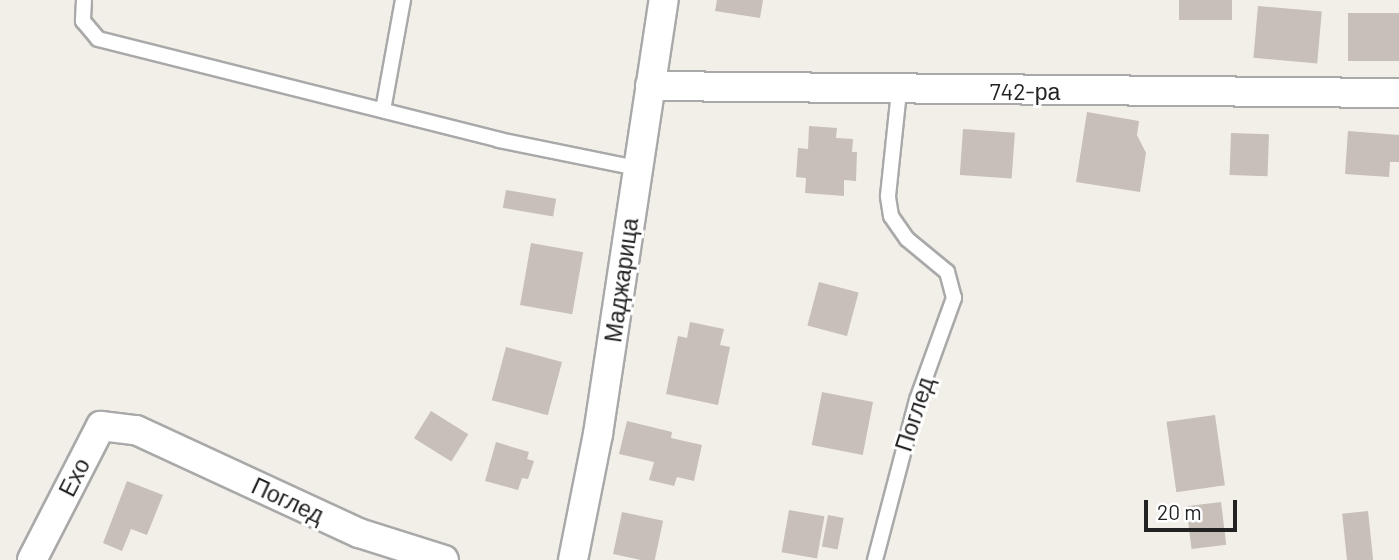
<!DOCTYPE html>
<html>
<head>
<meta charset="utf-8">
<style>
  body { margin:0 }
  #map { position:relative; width:1399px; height:560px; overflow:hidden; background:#f2efe9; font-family:Barlow,sans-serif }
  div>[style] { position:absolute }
  .building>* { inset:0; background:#c7bfb8; transform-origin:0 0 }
  .roads { filter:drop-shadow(2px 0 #a9a9a9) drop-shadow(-2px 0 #a9a9a9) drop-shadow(0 2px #a9a9a9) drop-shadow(0 -2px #a9a9a9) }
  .lane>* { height:14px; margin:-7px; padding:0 7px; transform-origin:7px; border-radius:7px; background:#fff }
  .street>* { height:28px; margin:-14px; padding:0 14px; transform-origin:14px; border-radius:14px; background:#fff }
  span { translate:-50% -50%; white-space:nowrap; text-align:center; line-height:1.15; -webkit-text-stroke:6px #fff; paint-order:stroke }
  .street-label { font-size:23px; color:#222 }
  .scale { position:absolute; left:1144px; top:500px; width:93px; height:32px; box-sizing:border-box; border:4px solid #222; border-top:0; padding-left:9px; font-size:21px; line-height:24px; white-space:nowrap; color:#222; -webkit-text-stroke:5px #fff; paint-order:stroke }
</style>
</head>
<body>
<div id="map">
  <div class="building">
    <i style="clip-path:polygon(717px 0,763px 0,760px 18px,715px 11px)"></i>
    <i style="left:1179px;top:0;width:53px;height:20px"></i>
    <i style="left:1258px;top:6px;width:64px;height:52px;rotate:5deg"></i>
    <i style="left:1348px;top:13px;width:51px;height:48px"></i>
    <i style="clip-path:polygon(1087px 112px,1139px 121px,1137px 135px,1146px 153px,1140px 192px,1076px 182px)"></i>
    <i style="clip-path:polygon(809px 126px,837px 128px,836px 138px,853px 139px,852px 152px,857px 152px,856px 181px,844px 180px,844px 196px,805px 193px,806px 178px,796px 177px,798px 148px,808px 149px)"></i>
    <i style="left:963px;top:129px;width:52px;height:46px;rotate:4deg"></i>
    <i style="clip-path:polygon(1348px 131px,1399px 135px,1399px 162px,1390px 162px,1389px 177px,1345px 174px)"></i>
    <i style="left:1231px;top:133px;width:38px;height:42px;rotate:2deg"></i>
    <i style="left:506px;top:190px;width:51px;height:18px;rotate:10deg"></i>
    <i style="left:531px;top:243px;width:53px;height:63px;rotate:10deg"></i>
    <i style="left:819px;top:282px;width:41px;height:45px;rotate:15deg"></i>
    <i style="clip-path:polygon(690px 322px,724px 329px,720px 345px,730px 347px,718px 405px,666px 394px,678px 336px,687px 338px)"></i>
    <i style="left:506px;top:347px;width:58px;height:55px;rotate:15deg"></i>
    <i style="left:822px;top:392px;width:52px;height:54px;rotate:11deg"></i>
    <i style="left:431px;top:411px;width:44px;height:32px;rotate:32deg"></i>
    <i style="left:1215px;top:415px;width:71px;height:49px;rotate:82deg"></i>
    <i style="clip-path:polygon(627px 421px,672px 432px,671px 438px,702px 445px,694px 481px,677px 477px,674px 486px,649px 480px,654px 462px,619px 454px)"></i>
    <i style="clip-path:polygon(496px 442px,529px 452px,527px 459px,534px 461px,528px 479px,522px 478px,518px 490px,485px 481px)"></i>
    <i style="clip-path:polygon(127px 481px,163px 495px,147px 535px,131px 529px,122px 551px,103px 543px)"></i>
    <i style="left:1221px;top:502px;width:43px;height:35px;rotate:83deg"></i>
    <i style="left:789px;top:510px;width:36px;height:43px;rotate:10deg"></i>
    <i style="left:1368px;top:511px;width:49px;height:26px;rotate:84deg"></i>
    <i style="left:622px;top:512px;width:42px;height:43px;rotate:12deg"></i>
    <i style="left:828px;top:515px;width:16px;height:32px;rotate:11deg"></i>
  </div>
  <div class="roads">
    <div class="lane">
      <i style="left:84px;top:0;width:21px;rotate:93deg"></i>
      <i style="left:83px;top:21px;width:23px;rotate:50deg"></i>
      <i style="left:98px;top:39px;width:414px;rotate:14.1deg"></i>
      <i style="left:499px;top:140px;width:141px;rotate:11.5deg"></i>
      <i style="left:383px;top:110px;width:112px;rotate:-79.7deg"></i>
      <i style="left:875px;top:560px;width:165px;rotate:-75.3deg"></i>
      <i style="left:917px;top:400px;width:109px;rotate:-70.1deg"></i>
      <i style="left:954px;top:298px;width:27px;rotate:-105deg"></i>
      <i style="left:947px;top:272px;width:52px;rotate:-140.5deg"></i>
      <i style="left:907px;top:239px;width:28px;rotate:-125deg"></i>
      <i style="left:891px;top:216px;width:20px;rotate:-99deg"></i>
      <i style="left:888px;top:196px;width:106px;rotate:-84deg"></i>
    </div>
    <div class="street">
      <i style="left:650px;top:86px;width:749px;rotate:0.54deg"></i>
      <i style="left:32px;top:560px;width:151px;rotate:-62.8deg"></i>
      <i style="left:101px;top:426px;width:35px;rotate:7deg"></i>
      <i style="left:136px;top:430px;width:246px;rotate:24.8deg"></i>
      <i style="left:359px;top:533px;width:89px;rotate:17.6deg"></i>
      <i style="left:573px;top:560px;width:128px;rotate:-78.8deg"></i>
      <i style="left:598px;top:434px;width:439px;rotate:-81.4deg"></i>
    </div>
  </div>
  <div class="street-label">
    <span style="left:1025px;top:91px">742-ра</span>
    <span style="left:621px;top:280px;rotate:-82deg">Маджарица</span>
    <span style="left:914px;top:414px;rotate:-72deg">Поглед</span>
    <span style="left:74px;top:477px;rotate:-63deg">Ехо</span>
    <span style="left:288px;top:500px;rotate:25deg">Поглед</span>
  </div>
  <div class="scale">20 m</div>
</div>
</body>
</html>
